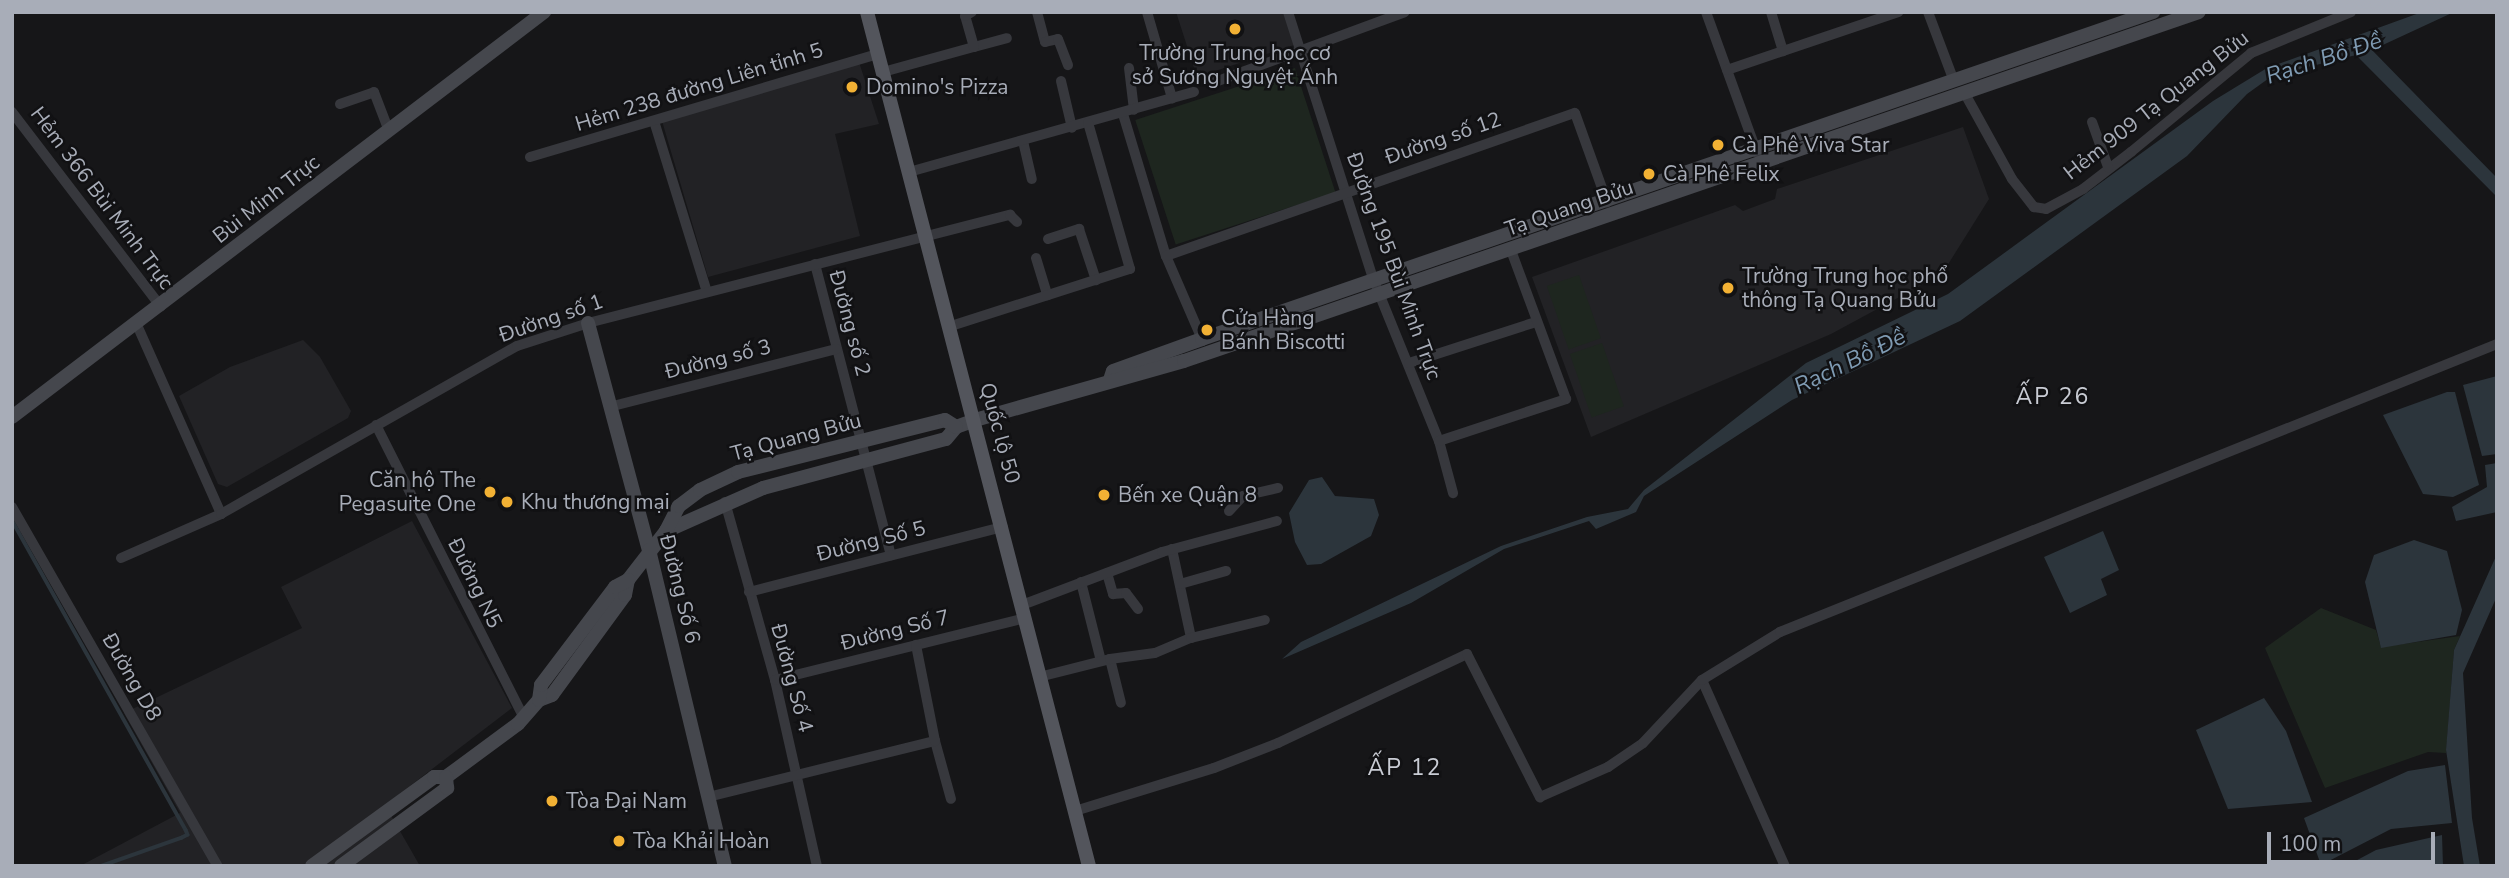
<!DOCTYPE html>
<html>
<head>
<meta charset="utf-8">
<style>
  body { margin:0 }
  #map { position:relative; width:2509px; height:878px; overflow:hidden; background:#161618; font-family:"Nunito Sans",sans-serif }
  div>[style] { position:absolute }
  .built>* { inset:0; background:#222225 }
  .green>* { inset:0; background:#1e261f; transform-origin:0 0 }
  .water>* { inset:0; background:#2c353c }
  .stream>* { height:3.5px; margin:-1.75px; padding:0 1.75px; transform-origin:1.75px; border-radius:1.75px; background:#2c353c }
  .street>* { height:10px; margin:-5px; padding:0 5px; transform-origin:5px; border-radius:5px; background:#37383d }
  .secondary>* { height:14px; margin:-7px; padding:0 7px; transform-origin:7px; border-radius:7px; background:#45474d }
  .primary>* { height:14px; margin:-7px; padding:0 7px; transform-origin:7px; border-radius:7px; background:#53555c }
  .dots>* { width:19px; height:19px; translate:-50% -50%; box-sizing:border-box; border:4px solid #111113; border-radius:50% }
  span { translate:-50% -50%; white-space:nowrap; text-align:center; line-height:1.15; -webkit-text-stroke:5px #111113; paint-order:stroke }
  .poi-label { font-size:21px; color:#a8adb8 }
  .left { translate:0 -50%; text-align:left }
  .right { translate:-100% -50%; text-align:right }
  .street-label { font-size:21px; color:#a8adb8 }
  .water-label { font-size:23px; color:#7f9bb3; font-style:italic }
  .neighbourhood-label { font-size:23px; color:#c9ccd4; letter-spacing:2px }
  .frame { position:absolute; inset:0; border:14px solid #a8adb8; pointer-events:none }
  .scale { position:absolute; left:2267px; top:832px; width:168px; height:32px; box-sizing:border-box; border:4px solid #a8adb8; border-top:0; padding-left:9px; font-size:21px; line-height:24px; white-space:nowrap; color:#a8adb8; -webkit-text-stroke:5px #111113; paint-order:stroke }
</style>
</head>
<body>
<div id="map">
  <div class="built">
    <i style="clip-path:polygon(1176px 12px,1284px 12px,1294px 45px,1197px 77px)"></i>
    <i style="clip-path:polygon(858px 59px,879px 124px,835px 134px,860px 236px,708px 277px,662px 121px)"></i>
    <i style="clip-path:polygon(1963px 127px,1989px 199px,1942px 274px,1831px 334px,1591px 437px,1532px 277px,1735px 205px,1743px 211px,1775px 199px,1777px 189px)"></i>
    <i style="clip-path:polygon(303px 340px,320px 357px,351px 411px,348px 418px,227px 487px,218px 484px,179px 396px,230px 367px)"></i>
    <i style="clip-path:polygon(412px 521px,512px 708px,385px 805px,420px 866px,80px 866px,180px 813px,124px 713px,302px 628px,281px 587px)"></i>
  </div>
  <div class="green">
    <i style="left:1295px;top:68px;width:131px;height:168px;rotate:72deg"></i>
    <i style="left:1579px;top:275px;width:67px;height:34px;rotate:71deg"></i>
    <i style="left:1602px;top:343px;width:67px;height:34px;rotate:71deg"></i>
    <i style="clip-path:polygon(2321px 608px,2376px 630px,2381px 647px,2460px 636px,2454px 650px,2446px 753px,2428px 752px,2325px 788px,2265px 648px)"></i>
  </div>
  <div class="water">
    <i style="clip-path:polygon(2422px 12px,2454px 12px,2372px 50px,2497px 178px,2497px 197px,2356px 55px,2272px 76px,2247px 94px,2187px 156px,1960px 321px,1792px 400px,1644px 496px,1636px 512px,1596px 529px,1589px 521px,1504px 549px,1411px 603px,1282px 659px,1301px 642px,1501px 546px,1587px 517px,1628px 509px,1644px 490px,1806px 363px,1948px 294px,2213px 101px,2267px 68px)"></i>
    <i style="clip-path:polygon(2497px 376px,2497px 454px,2482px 456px,2463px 385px)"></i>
    <i style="clip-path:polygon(2447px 392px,2455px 392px,2479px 485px,2453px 497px,2423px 494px,2383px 415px)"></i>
    <i style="clip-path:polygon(2497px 463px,2497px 512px,2456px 521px,2452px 507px,2487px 487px,2485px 465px)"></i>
    <i style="clip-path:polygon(1322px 477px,1335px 496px,1374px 499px,1379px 515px,1371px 536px,1321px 564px,1307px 565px,1295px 542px,1289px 513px,1309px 480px)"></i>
    <i style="clip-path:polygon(2103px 531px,2119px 570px,2101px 579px,2107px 595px,2070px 613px,2044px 557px)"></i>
    <i style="clip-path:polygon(2414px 540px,2447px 551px,2462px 610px,2456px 635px,2381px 648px,2365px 582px,2374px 555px)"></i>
    <i style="clip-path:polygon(2497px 554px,2497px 596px,2463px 673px,2472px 818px,2480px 866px,2464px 866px,2446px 750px,2454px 650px)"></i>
    <i style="clip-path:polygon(2264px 698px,2286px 731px,2312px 802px,2228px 809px,2196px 730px)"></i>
    <i style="clip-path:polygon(2445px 765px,2452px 823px,2391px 829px,2321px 865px,2304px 818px,2408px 771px)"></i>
    <i style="clip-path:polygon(2442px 835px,2443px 866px,2346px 866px,2376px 850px)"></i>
  </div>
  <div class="stream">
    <i style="left:12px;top:520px;width:355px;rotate:60.7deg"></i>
    <i style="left:186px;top:830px;width:5px;rotate:68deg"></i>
    <i style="left:188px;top:835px;width:7px;rotate:153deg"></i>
    <i style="left:182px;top:838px;width:84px;rotate:160.5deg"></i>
  </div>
  <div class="street">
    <i style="left:1037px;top:12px;width:31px;rotate:75deg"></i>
    <i style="left:1045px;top:42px;width:13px;rotate:-13deg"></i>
    <i style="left:1058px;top:39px;width:28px;rotate:69deg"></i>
    <i style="left:1147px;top:12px;width:90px;rotate:73.8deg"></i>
    <i style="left:1288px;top:12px;width:282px;rotate:72.3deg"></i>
    <i style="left:1374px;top:281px;width:173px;rotate:67.9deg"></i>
    <i style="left:1439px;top:441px;width:54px;rotate:74.9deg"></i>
    <i style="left:1706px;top:12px;width:150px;rotate:70.1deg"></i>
    <i style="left:1771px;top:12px;width:41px;rotate:72.9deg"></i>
    <i style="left:1928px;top:12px;width:74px;rotate:69.4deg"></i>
    <i style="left:974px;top:47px;width:34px;rotate:-15deg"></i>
    <i style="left:1129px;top:68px;width:42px;rotate:83.2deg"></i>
    <i style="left:1727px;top:70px;width:181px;rotate:-18.7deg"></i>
    <i style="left:883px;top:72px;width:94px;rotate:-15.4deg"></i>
    <i style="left:974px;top:47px;width:32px;rotate:-106deg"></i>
    <i style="left:965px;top:16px;width:8px;rotate:-30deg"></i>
    <i style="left:1061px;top:81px;width:48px;rotate:76.8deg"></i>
    <i style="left:1215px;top:82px;width:202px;rotate:-20.2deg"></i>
    <i style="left:1964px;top:92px;width:99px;rotate:61.1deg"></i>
    <i style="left:2012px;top:179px;width:36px;rotate:52deg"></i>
    <i style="left:2034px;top:207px;width:12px;rotate:9deg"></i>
    <i style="left:2046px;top:209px;width:42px;rotate:-28.4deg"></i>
    <i style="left:2083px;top:189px;width:61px;rotate:-37.6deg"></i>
    <i style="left:2131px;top:152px;width:156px;rotate:-39.5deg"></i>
    <i style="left:2251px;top:53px;width:108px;rotate:-22.3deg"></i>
    <i style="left:340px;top:104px;width:36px;rotate:-19deg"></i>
    <i style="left:374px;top:92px;width:42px;rotate:69deg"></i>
    <i style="left:12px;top:112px;width:245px;rotate:52.6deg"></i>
    <i style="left:1123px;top:114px;width:148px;rotate:73.2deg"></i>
    <i style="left:1166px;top:256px;width:90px;rotate:66.6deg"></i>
    <i style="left:654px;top:121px;width:179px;rotate:72.8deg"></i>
    <i style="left:2092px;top:122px;width:48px;rotate:70.4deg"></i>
    <i style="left:1023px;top:141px;width:39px;rotate:77deg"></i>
    <i style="left:530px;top:157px;width:363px;rotate:-16.5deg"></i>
    <i style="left:909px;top:172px;width:296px;rotate:-15.7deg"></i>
    <i style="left:1048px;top:239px;width:33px;rotate:-18deg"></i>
    <i style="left:1079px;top:229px;width:54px;rotate:71.6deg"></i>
    <i style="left:1166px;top:256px;width:433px;rotate:-19.3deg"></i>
    <i style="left:1575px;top:113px;width:95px;rotate:70.2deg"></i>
    <i style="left:1036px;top:258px;width:39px;rotate:73deg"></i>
    <i style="left:815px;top:264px;width:301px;rotate:75.4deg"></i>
    <i style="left:137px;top:325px;width:207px;rotate:66deg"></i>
    <i style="left:951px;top:326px;width:188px;rotate:-17.7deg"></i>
    <i style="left:1130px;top:269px;width:152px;rotate:-106deg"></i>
    <i style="left:1409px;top:363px;width:133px;rotate:-17.9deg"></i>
    <i style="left:609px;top:407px;width:235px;rotate:-14.3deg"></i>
    <i style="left:376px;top:425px;width:328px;rotate:63.2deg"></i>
    <i style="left:1439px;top:441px;width:134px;rotate:-18.3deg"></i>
    <i style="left:1566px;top:399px;width:159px;rotate:-110.3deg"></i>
    <i style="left:725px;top:502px;width:185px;rotate:74.3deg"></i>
    <i style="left:775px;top:680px;width:191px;rotate:77.3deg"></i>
    <i style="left:12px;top:507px;width:414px;rotate:60.2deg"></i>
    <i style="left:1229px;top:511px;width:21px;rotate:-47deg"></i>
    <i style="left:1243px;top:496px;width:36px;rotate:-13deg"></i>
    <i style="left:1172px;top:549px;width:91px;rotate:77.9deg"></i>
    <i style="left:121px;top:558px;width:109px;rotate:-23.7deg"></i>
    <i style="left:221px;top:514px;width:340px;rotate:-29.6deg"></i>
    <i style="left:517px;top:346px;width:75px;rotate:-17.9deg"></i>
    <i style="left:588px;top:323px;width:436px;rotate:-14.4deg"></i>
    <i style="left:1010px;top:215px;width:10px;rotate:45deg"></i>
    <i style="left:1107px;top:573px;width:22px;rotate:74deg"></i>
    <i style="left:1113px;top:594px;width:13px;rotate:-4deg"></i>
    <i style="left:1126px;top:593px;width:20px;rotate:53deg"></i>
    <i style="left:1081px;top:582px;width:81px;rotate:75.8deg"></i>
    <i style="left:1180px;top:584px;width:48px;rotate:-15.8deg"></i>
    <i style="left:749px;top:592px;width:262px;rotate:-14.4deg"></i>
    <i style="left:1022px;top:605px;width:150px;rotate:-20.7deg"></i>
    <i style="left:1162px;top:552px;width:119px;rotate:-15.1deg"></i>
    <i style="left:1110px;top:659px;width:45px;rotate:76deg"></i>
    <i style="left:1039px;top:677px;width:73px;rotate:-14.2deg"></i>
    <i style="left:1110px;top:659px;width:45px;rotate:-7.6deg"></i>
    <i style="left:1155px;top:653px;width:39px;rotate:-23deg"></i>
    <i style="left:1191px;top:638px;width:76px;rotate:-13.7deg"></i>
    <i style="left:775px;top:680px;width:258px;rotate:-13.9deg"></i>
    <i style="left:1702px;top:680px;width:204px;rotate:66deg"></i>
    <i style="left:935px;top:741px;width:60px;rotate:74.6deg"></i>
    <i style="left:708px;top:797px;width:234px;rotate:-13.9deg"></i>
    <i style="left:935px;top:741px;width:98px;rotate:-101.2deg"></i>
    <i style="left:1075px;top:811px;width:145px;rotate:-17.2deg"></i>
    <i style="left:1214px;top:768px;width:69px;rotate:-21.3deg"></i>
    <i style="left:1278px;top:743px;width:209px;rotate:-25.2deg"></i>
    <i style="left:1467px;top:654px;width:161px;rotate:63deg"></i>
    <i style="left:1540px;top:797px;width:74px;rotate:-23.8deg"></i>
    <i style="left:1608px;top:767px;width:42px;rotate:-34.4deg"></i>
    <i style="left:1643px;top:743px;width:86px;rotate:-46.9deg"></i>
    <i style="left:1702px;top:680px;width:92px;rotate:-31.6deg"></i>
    <i style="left:1780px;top:632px;width:773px;rotate:-21.88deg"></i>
  </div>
  <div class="secondary">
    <i style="left:588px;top:323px;width:235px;rotate:75deg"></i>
    <i style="left:649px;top:550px;width:325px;rotate:76.5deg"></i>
    <i style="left:1110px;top:380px;width:9px;rotate:-72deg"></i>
    <i style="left:1113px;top:371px;width:95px;rotate:-19.8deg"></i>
    <i style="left:1202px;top:339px;width:1006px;rotate:-18.98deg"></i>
    <i style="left:12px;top:417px;width:669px;rotate:-37.28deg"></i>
    <i style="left:666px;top:531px;width:106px;rotate:-23.9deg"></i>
    <i style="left:763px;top:488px;width:189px;rotate:-15deg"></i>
    <i style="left:946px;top:439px;width:16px;rotate:-50deg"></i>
    <i style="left:956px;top:427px;width:20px;rotate:-20deg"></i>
    <i style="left:975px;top:420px;width:217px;rotate:-15.8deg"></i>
    <i style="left:1184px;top:361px;width:1073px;rotate:-18.98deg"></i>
    <i style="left:539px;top:700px;width:14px;rotate:-21deg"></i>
    <i style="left:552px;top:695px;width:124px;rotate:-53.9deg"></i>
    <i style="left:625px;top:595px;width:15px;rotate:-79deg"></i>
    <i style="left:628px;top:580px;width:62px;rotate:-52.2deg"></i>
    <i style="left:666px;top:531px;width:28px;rotate:-63deg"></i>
    <i style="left:679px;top:506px;width:26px;rotate:-37deg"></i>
    <i style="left:700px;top:490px;width:42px;rotate:-25.3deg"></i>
    <i style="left:738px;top:472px;width:213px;rotate:-14.1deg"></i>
    <i style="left:945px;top:420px;width:13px;rotate:32deg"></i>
    <i style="left:312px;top:866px;width:151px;rotate:-36.1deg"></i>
    <i style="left:434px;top:777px;width:12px"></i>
    <i style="left:446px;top:777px;width:89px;rotate:-36.4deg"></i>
    <i style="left:518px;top:724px;width:32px;rotate:-49deg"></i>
    <i style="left:539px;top:700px;width:15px;rotate:-82deg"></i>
    <i style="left:541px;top:685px;width:123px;rotate:-52.9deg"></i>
    <i style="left:615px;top:587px;width:15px;rotate:-28deg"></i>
    <i style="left:341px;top:866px;width:132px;rotate:-36.3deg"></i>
    <i style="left:447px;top:788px;width:11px;rotate:-95deg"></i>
  </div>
  <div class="primary">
    <i style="left:867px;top:12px;width:882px;rotate:75.43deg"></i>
  </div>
  <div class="dots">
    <i style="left:1235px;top:29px;background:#f2b134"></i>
    <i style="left:852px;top:87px;background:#f2b134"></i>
    <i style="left:1718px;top:145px;background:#f2b134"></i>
    <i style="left:1649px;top:174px;background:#f2b134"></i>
    <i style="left:1728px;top:288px;background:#f2b134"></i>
    <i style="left:1207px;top:330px;background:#f2b134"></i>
    <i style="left:490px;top:492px;background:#f2b134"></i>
    <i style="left:1104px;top:495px;background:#f2b134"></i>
    <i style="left:507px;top:502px;background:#f2b134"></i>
    <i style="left:552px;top:801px;background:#f2b134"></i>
    <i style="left:619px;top:841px;background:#f2b134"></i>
  </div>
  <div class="poi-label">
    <span style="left:1235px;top:65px">Trường Trung học cơ<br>sở Sương Nguyệt Ánh</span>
    <span class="left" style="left:866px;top:87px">Domino's Pizza</span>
    <span class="left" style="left:1732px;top:145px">Cà Phê Viva Star</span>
    <span class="left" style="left:1663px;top:174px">Cà Phê Felix</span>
    <span class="left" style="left:1742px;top:288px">Trường Trung học phổ<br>thông Tạ Quang Bửu</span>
    <span class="left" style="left:1221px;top:330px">Cửa Hàng<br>Bánh Biscotti</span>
    <span class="right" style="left:476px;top:492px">Căn hộ The<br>Pegasuite One</span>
    <span class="left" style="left:1118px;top:495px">Bến xe Quận 8</span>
    <span class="left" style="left:521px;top:502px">Khu thương mại</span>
    <span class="left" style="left:566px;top:801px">Tòa Đại Nam</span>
    <span class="left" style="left:633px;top:841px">Tòa Khải Hoàn</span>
  </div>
  <div class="street-label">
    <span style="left:699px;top:87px;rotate:-17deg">Hẻm 238 đường Liên tỉnh 5</span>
    <span style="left:2156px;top:105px;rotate:-38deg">Hẻm 909 Tạ Quang Bửu</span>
    <span style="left:1443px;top:138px;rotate:-19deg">Đường số 12</span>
    <span style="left:102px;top:198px;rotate:53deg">Hẻm 366 Bùi Minh Trực</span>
    <span style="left:266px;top:199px;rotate:-38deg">Bùi Minh Trực</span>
    <span style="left:1569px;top:208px;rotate:-19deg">Tạ Quang Bửu</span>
    <span style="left:1394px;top:266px;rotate:70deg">Đường 195 Bùi Minh Trực</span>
    <span style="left:551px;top:318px;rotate:-19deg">Đường số 1</span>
    <span style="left:850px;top:323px;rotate:75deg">Đường số 2</span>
    <span style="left:718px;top:359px;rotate:-14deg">Đường số 3</span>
    <span style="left:1000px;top:433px;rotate:75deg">Quốc lộ 50</span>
    <span style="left:796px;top:437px;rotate:-15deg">Tạ Quang Bửu</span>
    <span style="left:871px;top:541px;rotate:-14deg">Đường Số 5</span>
    <span style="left:475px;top:583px;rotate:64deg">Đường N5</span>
    <span style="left:680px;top:589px;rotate:76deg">Đường Số 6</span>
    <span style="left:895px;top:630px;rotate:-14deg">Đường Số 7</span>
    <span style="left:132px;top:677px;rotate:60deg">Đường D8</span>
    <span style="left:792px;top:678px;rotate:75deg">Đường Số 4</span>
  </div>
  <div class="water-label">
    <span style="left:2324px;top:59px;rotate:-18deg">Rạch Bồ Đề</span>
    <span style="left:1850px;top:362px;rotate:-26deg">Rạch Bồ Đề</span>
  </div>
  <div class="neighbourhood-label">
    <span style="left:2053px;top:397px">ẤP 26</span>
    <span style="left:1405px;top:768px">ẤP 12</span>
  </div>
  <div class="frame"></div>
  <div class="scale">100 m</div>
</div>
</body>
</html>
